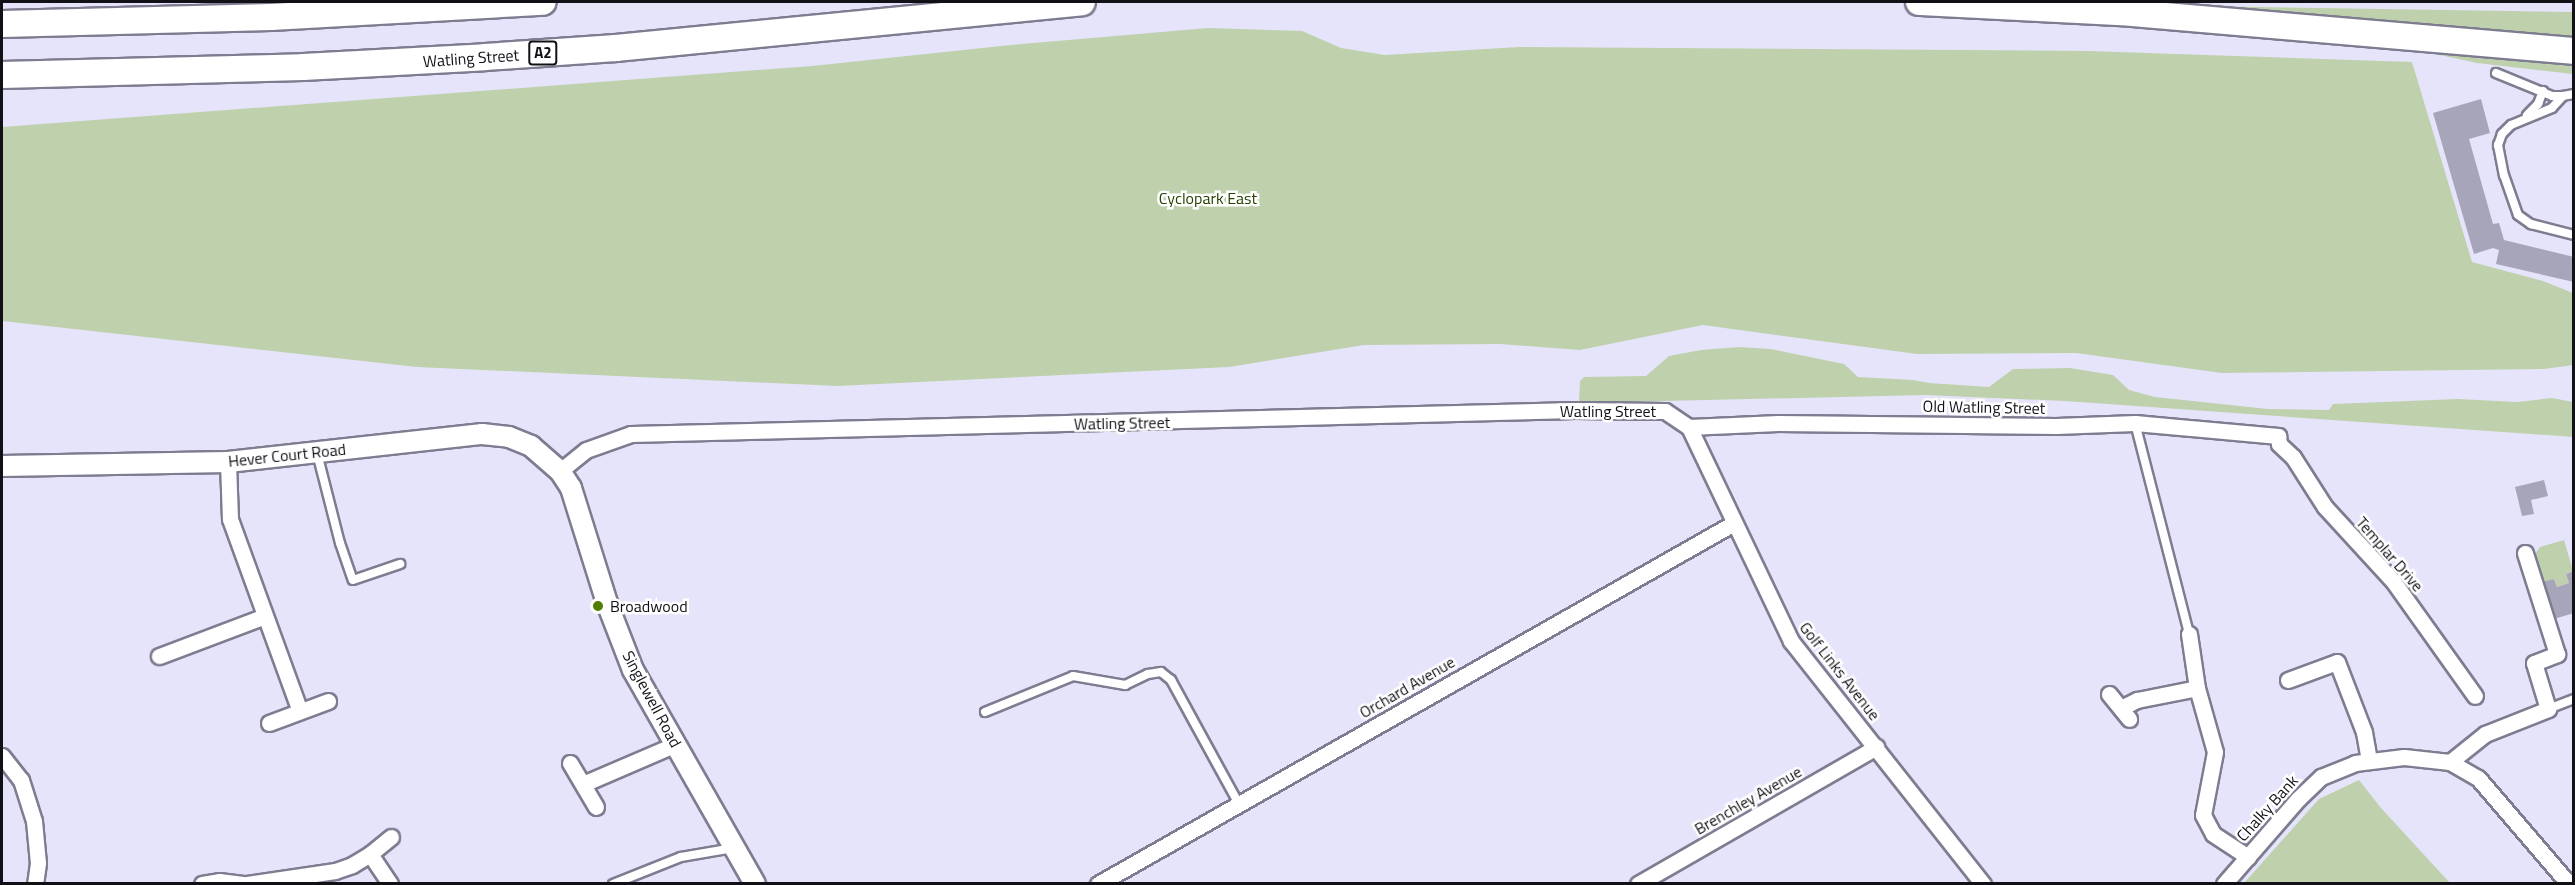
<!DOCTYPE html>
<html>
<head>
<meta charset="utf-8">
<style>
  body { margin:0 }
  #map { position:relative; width:2575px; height:885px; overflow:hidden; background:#e6e4fa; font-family:"Titillium Web",sans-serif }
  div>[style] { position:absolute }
  .green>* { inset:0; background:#bed1ac }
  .building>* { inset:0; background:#a7a5ba }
  .roads { filter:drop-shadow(2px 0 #7e7c90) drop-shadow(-2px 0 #7e7c90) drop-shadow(0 2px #7e7c90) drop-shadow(0 -2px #7e7c90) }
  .lane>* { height:8px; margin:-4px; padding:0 4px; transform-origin:4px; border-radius:4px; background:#fff }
  .street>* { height:15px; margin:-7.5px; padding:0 7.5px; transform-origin:7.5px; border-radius:7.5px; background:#fff }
  .secondary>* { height:20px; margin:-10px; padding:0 10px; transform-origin:10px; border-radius:10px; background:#fff }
  .highway>* { height:26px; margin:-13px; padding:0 13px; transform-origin:13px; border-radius:13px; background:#fff }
  .dots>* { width:16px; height:16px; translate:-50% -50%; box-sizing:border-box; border:3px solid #fff; border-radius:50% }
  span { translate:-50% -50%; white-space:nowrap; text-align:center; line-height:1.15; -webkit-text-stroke:5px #fff; paint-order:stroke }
  .shield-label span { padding:2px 4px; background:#fff; border:2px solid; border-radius:4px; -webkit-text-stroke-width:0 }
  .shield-label { font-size:15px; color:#111017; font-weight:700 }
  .street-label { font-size:16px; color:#111017 }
  .park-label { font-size:16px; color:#284200 }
  .poi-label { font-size:16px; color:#111017 }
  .left { translate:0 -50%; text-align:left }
  .frame { position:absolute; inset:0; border:3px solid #111017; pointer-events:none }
</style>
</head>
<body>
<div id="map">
  <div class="green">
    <i style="clip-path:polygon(2131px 5px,2573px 12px,2573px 45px)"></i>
    <i style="clip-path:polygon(1208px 28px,1302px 31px,1341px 48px,1385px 55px,1519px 47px,2088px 51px,2412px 62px,2472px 262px,2543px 281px,2573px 293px,2573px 365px,2544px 369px,2222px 373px,2076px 353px,1917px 354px,1703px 325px,1580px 350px,1500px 344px,1364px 345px,1229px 367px,837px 386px,417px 367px,2px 321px,2px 127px,812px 66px,1011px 45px)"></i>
    <i style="clip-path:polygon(2402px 47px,2573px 62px,2573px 74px,2477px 63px)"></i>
    <i style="clip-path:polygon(1739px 347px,1771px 349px,1844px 364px,1858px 377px,1913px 380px,1929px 383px,1989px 387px,2013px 369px,2070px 368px,2113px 375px,2129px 390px,2155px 397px,2268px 409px,2329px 410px,2333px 404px,2458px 399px,2517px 402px,2552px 398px,2573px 402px,2574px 437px,2065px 401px,1925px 395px,1579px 403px,1580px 381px,1584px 377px,1646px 376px,1669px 356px,1701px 350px)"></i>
    <i style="clip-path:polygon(2564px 540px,2573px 571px,2566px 574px,2569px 583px,2557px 587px,2554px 579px,2544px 583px,2554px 619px,2552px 619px,2533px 557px,2540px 547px)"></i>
    <i style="clip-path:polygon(2359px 780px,2381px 808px,2450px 883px,2244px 883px,2319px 799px)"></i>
  </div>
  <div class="building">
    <i style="clip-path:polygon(2481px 99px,2490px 133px,2469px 139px,2493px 224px,2499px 223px,2504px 240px,2574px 257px,2574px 282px,2496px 264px,2499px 250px,2493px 248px,2474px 254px,2433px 113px)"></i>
    <i style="clip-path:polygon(2544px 480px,2548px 496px,2531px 500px,2534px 514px,2522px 516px,2515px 487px)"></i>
    <i style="clip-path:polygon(2574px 571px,2574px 613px,2554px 619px,2543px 582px,2554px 579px,2557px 587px,2569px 583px,2566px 574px)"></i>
  </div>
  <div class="roads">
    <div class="lane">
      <i style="left:2496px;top:73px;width:61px;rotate:22.3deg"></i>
      <i style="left:2552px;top:96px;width:11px"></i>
      <i style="left:2574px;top:94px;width:11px;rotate:170deg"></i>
      <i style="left:2563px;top:96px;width:16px;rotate:133deg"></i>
      <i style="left:2552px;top:108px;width:44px;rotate:157.5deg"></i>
      <i style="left:2511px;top:125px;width:13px;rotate:135deg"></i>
      <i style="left:2502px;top:134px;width:12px;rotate:110deg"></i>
      <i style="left:2498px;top:145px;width:31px;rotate:79deg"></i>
      <i style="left:2504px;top:175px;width:42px;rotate:70.7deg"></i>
      <i style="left:2518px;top:215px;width:16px;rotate:35deg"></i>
      <i style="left:2531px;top:224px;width:44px;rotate:14.3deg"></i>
      <i style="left:2527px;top:115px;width:16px;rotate:-45deg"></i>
      <i style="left:2538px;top:104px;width:14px;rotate:-69deg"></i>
      <i style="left:2135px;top:423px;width:218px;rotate:75.6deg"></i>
      <i style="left:317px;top:453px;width:93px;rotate:75.7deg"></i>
      <i style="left:340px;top:543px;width:39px;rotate:71deg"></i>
      <i style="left:353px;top:580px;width:50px;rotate:-18.8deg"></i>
      <i style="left:2548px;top:709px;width:28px;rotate:-21deg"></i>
      <i style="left:985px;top:712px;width:95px;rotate:-22.2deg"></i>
      <i style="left:1073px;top:676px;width:53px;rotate:9.8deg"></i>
      <i style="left:1125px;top:685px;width:25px;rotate:-26deg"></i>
      <i style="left:1148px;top:674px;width:13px;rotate:-9deg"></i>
      <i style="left:1161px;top:672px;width:13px;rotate:39deg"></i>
      <i style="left:1171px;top:680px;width:141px;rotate:61.3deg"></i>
      <i style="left:613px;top:884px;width:73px;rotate:-21.7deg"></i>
      <i style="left:681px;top:857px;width:53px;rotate:-9.8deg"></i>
    </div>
    <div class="street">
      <i style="left:1689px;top:427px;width:89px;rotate:-2.6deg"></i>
      <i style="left:1778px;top:423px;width:278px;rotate:0.6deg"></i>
      <i style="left:2056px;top:426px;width:79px;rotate:-2.2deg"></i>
      <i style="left:2135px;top:423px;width:144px;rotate:5.2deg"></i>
      <i style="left:2278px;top:436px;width:8px;rotate:83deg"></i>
      <i style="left:2279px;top:444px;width:19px;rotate:43deg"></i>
      <i style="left:2293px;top:457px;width:59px;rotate:57.4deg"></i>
      <i style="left:2325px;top:507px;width:100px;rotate:47.4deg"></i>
      <i style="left:2393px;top:581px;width:141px;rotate:54.5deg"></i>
      <i style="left:1689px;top:427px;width:237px;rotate:64.5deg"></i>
      <i style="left:1791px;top:641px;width:310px;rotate:51.7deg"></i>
      <i style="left:228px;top:462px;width:57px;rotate:88deg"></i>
      <i style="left:230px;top:519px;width:204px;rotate:70deg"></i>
      <i style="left:560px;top:471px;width:33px;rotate:-39deg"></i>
      <i style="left:586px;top:450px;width:48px;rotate:-19.6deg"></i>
      <i style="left:631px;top:434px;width:944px;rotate:-1.46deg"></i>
      <i style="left:1575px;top:410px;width:90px;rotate:0.6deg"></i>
      <i style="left:1665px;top:411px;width:29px;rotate:34deg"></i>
      <i style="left:2189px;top:634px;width:55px;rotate:81.6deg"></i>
      <i style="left:2197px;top:688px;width:66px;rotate:74.3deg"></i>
      <i style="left:2215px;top:752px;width:64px;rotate:100.8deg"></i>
      <i style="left:2203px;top:815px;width:21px;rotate:62deg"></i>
      <i style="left:2213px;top:834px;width:42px;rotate:33.3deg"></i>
      <i style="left:159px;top:656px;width:113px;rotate:-20.7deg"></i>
      <i style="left:2288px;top:680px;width:52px;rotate:-20.2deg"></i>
      <i style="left:2337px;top:662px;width:75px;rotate:68.9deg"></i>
      <i style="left:2364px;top:732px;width:28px;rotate:80deg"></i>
      <i style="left:2109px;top:694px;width:32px;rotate:51deg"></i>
      <i style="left:2121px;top:708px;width:18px;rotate:-27deg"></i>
      <i style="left:2137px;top:700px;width:61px;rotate:-11.3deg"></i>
      <i style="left:269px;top:723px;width:63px;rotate:-20.4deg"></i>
      <i style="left:2px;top:756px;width:31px;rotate:52deg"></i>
      <i style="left:21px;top:780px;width:43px;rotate:72.4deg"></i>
      <i style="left:34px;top:821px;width:42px;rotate:84.6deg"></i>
      <i style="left:38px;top:863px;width:21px;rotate:98deg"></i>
      <i style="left:2450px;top:762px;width:45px;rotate:-38.7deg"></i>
      <i style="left:2485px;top:734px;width:68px;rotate:-21.6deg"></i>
      <i style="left:2548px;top:709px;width:48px;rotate:-106.9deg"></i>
      <i style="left:2534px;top:663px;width:25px;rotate:-21deg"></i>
      <i style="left:2557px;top:654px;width:106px;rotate:-107.6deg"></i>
      <i style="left:570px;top:763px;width:51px;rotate:59.4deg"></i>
      <i style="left:583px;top:784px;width:101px;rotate:-23.3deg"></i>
      <i style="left:370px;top:854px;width:27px;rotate:-39deg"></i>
      <i style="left:202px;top:884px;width:17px;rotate:-10deg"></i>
      <i style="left:219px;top:881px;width:24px;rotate:7deg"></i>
      <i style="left:247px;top:884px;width:89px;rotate:-8.4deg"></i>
      <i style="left:335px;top:871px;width:18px;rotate:-19deg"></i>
      <i style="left:352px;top:865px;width:21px;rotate:-31deg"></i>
      <i style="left:370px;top:854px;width:36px;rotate:56deg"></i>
      <i style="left:1098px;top:884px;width:731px;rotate:-29.58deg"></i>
      <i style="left:1638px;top:884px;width:275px;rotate:-29.9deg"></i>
      <i style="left:2224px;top:884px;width:113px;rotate:-49deg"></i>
      <i style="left:2298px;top:799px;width:32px;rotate:-44deg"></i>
      <i style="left:2321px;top:777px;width:37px;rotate:-22deg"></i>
      <i style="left:2355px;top:763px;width:49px;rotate:-7deg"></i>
      <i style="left:2404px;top:757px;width:46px;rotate:6.2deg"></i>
      <i style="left:2450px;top:762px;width:32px;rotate:30deg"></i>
      <i style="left:2478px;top:778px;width:140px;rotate:49.4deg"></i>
    </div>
    <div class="secondary">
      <i style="left:2px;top:466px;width:226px;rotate:-1deg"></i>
      <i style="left:228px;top:462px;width:256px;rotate:-6.3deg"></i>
      <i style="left:482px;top:434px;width:27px;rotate:6deg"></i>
      <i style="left:509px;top:437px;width:24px;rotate:22deg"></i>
      <i style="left:531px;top:446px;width:38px;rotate:41deg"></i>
      <i style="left:560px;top:471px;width:20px;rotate:57deg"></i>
      <i style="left:571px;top:488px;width:121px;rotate:72.6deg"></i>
      <i style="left:607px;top:603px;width:72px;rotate:68.8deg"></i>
      <i style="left:633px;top:670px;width:246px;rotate:60.3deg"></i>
    </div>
    <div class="highway">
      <i style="left:1919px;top:2px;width:200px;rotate:2.9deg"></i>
      <i style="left:2119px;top:12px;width:457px;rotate:4.9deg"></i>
      <i style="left:2px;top:24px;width:269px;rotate:-1.5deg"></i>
      <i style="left:271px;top:17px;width:272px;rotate:-3.2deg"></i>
      <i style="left:2px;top:75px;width:301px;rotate:-1.5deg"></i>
      <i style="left:303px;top:67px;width:182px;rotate:-3.1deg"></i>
      <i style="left:485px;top:57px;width:131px;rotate:-3.9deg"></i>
      <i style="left:616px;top:48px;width:468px;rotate:-5.6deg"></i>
    </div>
  </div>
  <div class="dots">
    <i style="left:598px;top:606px;background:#517d01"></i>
  </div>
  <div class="shield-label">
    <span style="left:543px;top:53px">A2</span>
  </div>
  <div class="street-label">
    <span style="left:471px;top:58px;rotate:-4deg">Watling Street</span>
    <span style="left:1984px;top:407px;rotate:1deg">Old Watling Street</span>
    <span style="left:1608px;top:411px">Watling Street</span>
    <span style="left:1122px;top:423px;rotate:-1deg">Watling Street</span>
    <span style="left:287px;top:455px;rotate:-6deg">Hever Court Road</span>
    <span style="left:2390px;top:554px;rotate:49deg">Templar Drive</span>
    <span style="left:1840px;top:671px;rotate:52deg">Golf Links Avenue</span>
    <span style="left:1407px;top:687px;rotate:-30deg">Orchard Avenue</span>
    <span style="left:652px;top:699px;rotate:62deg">Singlewell Road</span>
    <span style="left:1748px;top:800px;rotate:-30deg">Brenchley Avenue</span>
    <span style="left:2267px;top:808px;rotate:-48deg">Chalky Bank</span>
  </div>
  <div class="park-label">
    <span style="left:1208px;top:198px">Cyclopark East</span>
  </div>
  <div class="poi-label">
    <span class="left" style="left:610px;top:606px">Broadwood</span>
  </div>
  <div class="frame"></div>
</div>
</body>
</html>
